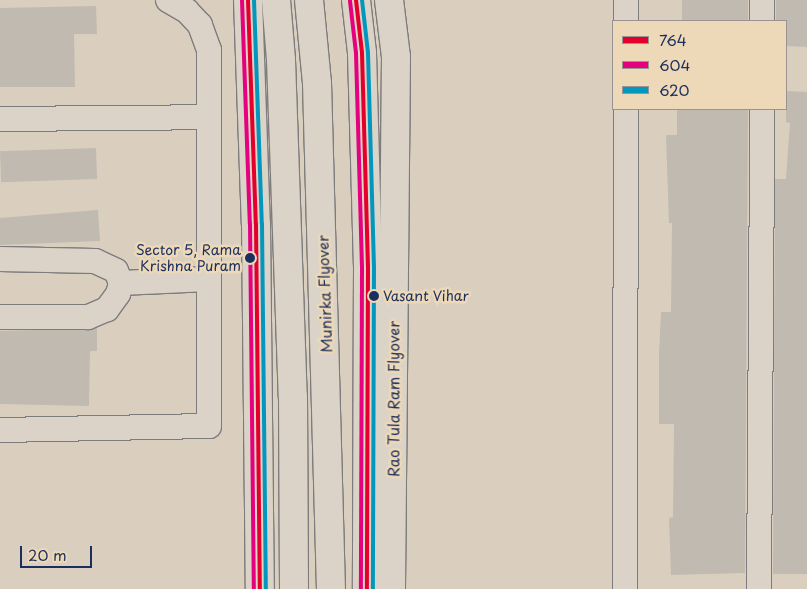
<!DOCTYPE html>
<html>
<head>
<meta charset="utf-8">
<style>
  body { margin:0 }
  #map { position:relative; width:807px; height:589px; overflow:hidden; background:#dacfbe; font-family:"Playpen Sans",sans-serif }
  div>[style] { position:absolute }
  .building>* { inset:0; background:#c1bab0; transform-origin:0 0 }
  .roads { filter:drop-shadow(1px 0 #7d7c7d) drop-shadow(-1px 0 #7d7c7d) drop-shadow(0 1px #7d7c7d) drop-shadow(0 -1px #7d7c7d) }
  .minor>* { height:24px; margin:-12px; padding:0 12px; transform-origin:12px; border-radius:12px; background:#dbd3c7 }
  .secondary>* { height:28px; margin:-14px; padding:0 14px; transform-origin:14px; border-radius:14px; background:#dbd3c7 }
  .primary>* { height:28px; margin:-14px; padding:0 14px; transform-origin:14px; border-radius:14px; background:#dbd3c7 }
  .trunk>* { height:28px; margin:-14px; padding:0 14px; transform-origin:14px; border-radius:14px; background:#dbd3c7 }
  .bus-1>* { height:4px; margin:-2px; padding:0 2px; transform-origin:2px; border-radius:2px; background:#e4002b }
  .bus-2>* { height:4px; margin:-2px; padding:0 2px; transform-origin:2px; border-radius:2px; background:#e5007d }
  .bus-3>* { height:4px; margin:-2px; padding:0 2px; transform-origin:2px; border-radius:2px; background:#0497bd }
  .dots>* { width:14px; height:14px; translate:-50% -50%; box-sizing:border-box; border:2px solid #edd8b7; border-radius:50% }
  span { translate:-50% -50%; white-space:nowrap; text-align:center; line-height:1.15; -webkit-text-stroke:5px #edd8b7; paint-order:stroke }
  .bus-label { font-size:14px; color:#1b2f5e }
  .right { translate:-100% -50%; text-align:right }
  .left { translate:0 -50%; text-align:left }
  .street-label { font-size:15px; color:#1b2f5e }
  .legend { position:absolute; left:612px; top:20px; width:175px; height:90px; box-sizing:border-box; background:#edd8b7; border:1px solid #999493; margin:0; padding:6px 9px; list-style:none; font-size:15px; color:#1b2f5e }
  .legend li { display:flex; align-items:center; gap:10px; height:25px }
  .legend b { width:25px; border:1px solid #999493 }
  .scale { position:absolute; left:20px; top:546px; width:72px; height:22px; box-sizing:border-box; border:2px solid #1b2f5e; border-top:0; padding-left:6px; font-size:15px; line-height:18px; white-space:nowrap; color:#1b2f5e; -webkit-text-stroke:4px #edd8b7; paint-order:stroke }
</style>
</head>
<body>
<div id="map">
  <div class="building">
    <i style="left:682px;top:0;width:66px;height:21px"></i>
    <i style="clip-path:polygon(776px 0,807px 0,807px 47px,786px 46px,786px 21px,776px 21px)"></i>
    <i style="clip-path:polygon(96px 6px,97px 34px,74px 34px,75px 87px,0 87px,0 8px)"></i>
    <i style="clip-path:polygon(786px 91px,807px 92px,807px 574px,773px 574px,775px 179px,786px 179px,790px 123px,786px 122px)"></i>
    <i style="clip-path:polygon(677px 109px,748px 109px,745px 573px,671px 575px,669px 518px,673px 517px,674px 424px,659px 424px,659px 354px,661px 312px,671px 312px,672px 223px,669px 223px,666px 135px,677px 135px)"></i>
    <i style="left:96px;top:148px;width:31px;height:96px;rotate:88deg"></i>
    <i style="clip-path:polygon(98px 210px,100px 241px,0 245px,0 218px)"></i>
    <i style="clip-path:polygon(97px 328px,97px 351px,90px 351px,89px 406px,0 404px,0 331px)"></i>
  </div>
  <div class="roads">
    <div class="minor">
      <i style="left:626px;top:21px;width:21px;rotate:-90deg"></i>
      <i style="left:762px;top:21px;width:21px;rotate:-90deg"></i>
      <i style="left:0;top:119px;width:209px;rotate:-0.5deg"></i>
      <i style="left:0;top:259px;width:95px;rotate:1.2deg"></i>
      <i style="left:95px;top:261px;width:23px;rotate:25deg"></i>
      <i style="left:116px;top:271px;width:13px;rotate:67deg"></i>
      <i style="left:121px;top:283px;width:11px;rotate:105deg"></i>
      <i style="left:118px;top:294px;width:19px;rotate:126deg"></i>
      <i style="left:107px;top:309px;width:21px;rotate:157deg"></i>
      <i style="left:88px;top:317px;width:88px;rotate:180deg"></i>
      <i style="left:121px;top:283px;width:88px;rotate:-2.6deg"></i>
      <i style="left:0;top:430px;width:209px;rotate:-1.1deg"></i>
      <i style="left:209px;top:426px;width:376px;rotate:-90deg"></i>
      <i style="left:209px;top:50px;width:27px;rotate:-110deg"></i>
      <i style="left:200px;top:25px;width:19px;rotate:-133deg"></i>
      <i style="left:187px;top:11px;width:22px;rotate:-150deg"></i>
      <i style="left:625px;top:589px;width:480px;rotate:-89.9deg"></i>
      <i style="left:759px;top:589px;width:480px;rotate:-89.6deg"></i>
    </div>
    <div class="secondary">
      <i style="left:248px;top:0;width:224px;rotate:88deg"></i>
      <i style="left:256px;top:224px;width:365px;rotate:89.4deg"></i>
      <i style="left:356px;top:0;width:53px;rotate:83.5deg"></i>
      <i style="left:362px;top:53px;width:214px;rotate:88.4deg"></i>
      <i style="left:368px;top:267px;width:322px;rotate:90.2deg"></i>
    </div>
    <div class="primary">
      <i style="left:276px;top:0;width:60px;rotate:85.2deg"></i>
      <i style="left:281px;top:60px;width:337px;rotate:88deg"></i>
      <i style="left:293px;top:397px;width:192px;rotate:89.7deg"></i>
      <i style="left:309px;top:0;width:83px;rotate:84.5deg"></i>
      <i style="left:317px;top:83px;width:506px;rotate:88.42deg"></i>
    </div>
    <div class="trunk">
      <i style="left:389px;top:0;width:57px;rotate:83deg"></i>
      <i style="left:396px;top:57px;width:532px;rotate:90.54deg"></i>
    </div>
  </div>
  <div class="bus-1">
    <i style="left:248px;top:0;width:224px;rotate:88deg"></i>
    <i style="left:256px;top:224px;width:365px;rotate:89.4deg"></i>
    <i style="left:356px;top:0;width:53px;rotate:83.5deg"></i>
    <i style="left:362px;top:53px;width:214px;rotate:88.4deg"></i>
    <i style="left:368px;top:267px;width:322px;rotate:90.2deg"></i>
  </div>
  <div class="bus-2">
    <i style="left:242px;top:0;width:224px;rotate:88deg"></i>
    <i style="left:250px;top:224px;width:365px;rotate:89.4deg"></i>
    <i style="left:350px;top:1px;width:52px;rotate:83.4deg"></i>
    <i style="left:356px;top:53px;width:214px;rotate:88.4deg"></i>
    <i style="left:362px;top:267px;width:322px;rotate:90.2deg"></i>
  </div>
  <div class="bus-3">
    <i style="left:254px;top:0;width:224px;rotate:88deg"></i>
    <i style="left:262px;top:224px;width:365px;rotate:89.4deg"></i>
    <i style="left:362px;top:0;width:53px;rotate:83.5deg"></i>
    <i style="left:368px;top:53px;width:214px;rotate:88.4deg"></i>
    <i style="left:374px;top:267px;width:322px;rotate:90.2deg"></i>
  </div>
  <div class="dots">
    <i style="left:250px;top:258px;background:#1b2f5e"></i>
    <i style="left:374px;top:296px;background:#1b2f5e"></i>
  </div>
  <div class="bus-label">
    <span class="right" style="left:241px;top:258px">Sector 5, Rama<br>Krishna Puram</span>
    <span class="left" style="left:383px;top:296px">Vasant Vihar</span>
  </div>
  <div class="street-label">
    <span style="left:324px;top:294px;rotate:-92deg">Munirka Flyover</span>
    <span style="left:393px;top:399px;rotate:-90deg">Rao Tula Ram Flyover</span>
  </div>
  <ul class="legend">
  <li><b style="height:6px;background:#e4002b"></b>764</li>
  <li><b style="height:6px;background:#e5007d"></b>604</li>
  <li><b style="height:6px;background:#0497bd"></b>620</li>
  </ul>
  <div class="scale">20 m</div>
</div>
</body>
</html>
